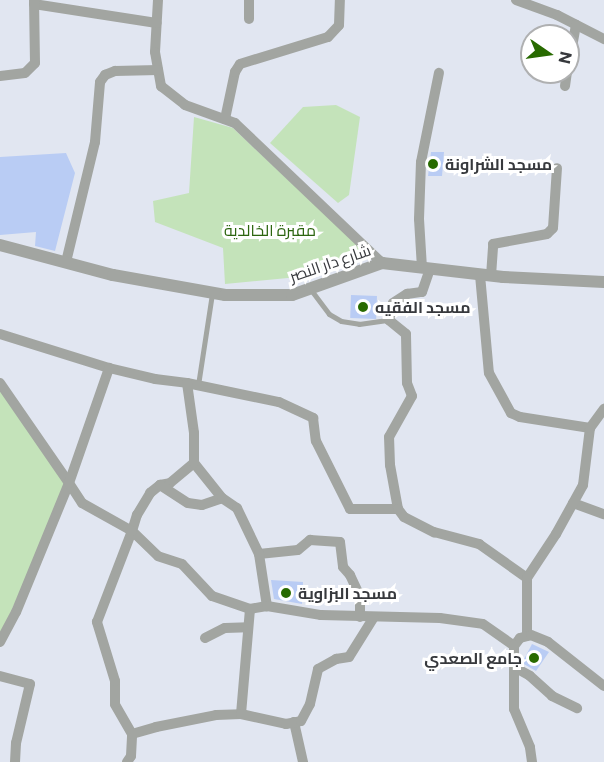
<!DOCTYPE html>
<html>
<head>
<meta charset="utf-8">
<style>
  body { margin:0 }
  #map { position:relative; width:604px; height:762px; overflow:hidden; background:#e1e6f1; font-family:Commissioner,Cairo,sans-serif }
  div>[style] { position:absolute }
  .green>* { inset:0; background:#c4e3ba }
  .building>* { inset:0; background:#b9ccf4; transform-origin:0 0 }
  .service>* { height:5px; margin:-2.5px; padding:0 2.5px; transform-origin:2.5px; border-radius:2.5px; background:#a2a5a1 }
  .minor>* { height:10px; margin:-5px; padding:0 5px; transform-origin:5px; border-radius:5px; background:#a2a5a1 }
  .tertiary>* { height:12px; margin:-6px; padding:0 6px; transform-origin:6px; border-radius:6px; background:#a2a5a1 }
  .dots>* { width:16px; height:16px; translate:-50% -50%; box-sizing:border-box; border:3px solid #fff; border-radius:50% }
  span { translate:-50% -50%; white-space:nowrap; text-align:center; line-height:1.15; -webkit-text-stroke:6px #fff; paint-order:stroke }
  .poi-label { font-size:16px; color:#37393d; font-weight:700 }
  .left { translate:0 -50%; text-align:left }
  .right { translate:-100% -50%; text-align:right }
  .park-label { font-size:16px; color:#2c650f }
  .street-label { font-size:16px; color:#37393d }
  .north { position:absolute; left:520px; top:24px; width:60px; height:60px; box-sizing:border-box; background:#fff; border:2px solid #afb0b1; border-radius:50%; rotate:103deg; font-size:16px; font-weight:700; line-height:24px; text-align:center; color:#37393d }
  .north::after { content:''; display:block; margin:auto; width:21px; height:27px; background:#286a00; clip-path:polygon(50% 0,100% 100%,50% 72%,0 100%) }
</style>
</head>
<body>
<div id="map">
  <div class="green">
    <i style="clip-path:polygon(336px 105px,360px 117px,349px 195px,338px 203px,270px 143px,303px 107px)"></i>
    <i style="clip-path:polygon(194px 117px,233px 128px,368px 255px,298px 277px,225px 284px,223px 248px,155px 222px,153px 201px,189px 193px)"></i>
    <i style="clip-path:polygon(0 383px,69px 483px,0 636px)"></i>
  </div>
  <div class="building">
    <i style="clip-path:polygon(431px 152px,444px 152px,442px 176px,428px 176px)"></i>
    <i style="clip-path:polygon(66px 153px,75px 173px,55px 251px,35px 246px,36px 232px,0 235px,0 157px)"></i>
    <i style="left:351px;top:295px;width:26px;height:23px;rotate:2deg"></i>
    <i style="clip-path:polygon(271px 580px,303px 582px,302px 604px,274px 599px)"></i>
    <i style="clip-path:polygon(532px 644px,549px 652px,536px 671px,522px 663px)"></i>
  </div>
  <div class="service">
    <i style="left:311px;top:290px;width:30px;rotate:53deg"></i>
    <i style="left:329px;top:314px;width:14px;rotate:30deg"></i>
    <i style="left:341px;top:321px;width:18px;rotate:9deg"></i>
    <i style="left:359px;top:324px;width:30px;rotate:-8deg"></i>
    <i style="left:198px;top:385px;width:93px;rotate:-81.3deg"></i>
  </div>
  <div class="minor">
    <i style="left:158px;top:0;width:52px;rotate:93.3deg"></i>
    <i style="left:155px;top:52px;width:35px;rotate:80deg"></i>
    <i style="left:161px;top:86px;width:31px;rotate:38deg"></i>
    <i style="left:185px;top:105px;width:53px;rotate:19.8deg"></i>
    <i style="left:235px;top:123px;width:203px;rotate:43.6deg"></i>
    <i style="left:516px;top:0;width:44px;rotate:20.1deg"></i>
    <i style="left:557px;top:15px;width:53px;rotate:27.1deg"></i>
    <i style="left:34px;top:4px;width:124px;rotate:8.8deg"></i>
    <i style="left:249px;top:19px;width:19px;rotate:-90deg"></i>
    <i style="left:568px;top:69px;width:45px;rotate:-79.7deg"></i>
    <i style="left:0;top:76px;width:25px;rotate:-7deg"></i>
    <i style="left:25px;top:73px;width:14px;rotate:-45deg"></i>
    <i style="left:35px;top:63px;width:63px;rotate:-90.9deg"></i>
    <i style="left:565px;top:86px;width:14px;rotate:-82deg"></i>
    <i style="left:225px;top:119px;width:48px;rotate:-78deg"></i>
    <i style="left:235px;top:72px;width:9px;rotate:-58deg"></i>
    <i style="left:240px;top:64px;width:92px;rotate:-17.1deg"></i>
    <i style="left:328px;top:37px;width:16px;rotate:-47deg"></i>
    <i style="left:339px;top:25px;width:25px;rotate:-88deg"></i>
    <i style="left:66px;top:262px;width:123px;rotate:-76.4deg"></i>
    <i style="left:95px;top:142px;width:60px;rotate:-85.2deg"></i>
    <i style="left:100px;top:82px;width:9px;rotate:-54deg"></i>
    <i style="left:105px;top:75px;width:11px;rotate:-22deg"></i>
    <i style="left:115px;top:71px;width:43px;rotate:-1.3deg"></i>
    <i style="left:422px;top:268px;width:49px;rotate:-93.5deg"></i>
    <i style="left:419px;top:219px;width:57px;rotate:-88deg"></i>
    <i style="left:421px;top:162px;width:91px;rotate:-78.6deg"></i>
    <i style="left:480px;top:275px;width:98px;rotate:84.8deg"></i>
    <i style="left:489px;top:373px;width:46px;rotate:61.2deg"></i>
    <i style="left:511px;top:413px;width:10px;rotate:24deg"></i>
    <i style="left:520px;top:417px;width:71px;rotate:8.9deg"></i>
    <i style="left:491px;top:276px;width:32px;rotate:-86deg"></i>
    <i style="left:493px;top:244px;width:55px;rotate:-10.5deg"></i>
    <i style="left:547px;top:234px;width:8px;rotate:-45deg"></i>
    <i style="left:553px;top:228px;width:60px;rotate:-86.2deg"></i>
    <i style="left:0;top:334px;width:114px;rotate:17.3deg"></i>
    <i style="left:0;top:383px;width:121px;rotate:55.4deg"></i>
    <i style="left:69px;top:483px;width:139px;rotate:112.3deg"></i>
    <i style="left:16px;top:612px;width:34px;rotate:118deg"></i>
    <i style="left:187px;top:383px;width:94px;rotate:11.7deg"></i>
    <i style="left:279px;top:402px;width:38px;rotate:25deg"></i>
    <i style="left:313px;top:418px;width:23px;rotate:83deg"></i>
    <i style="left:316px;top:441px;width:76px;rotate:63.4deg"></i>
    <i style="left:350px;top:509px;width:48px"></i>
    <i style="left:398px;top:509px;width:45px;rotate:-100.3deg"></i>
    <i style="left:390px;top:465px;width:28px;rotate:-92deg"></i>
    <i style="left:389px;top:437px;width:47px;rotate:-60.7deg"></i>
    <i style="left:412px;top:396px;width:14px;rotate:-111deg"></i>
    <i style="left:407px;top:383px;width:49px;rotate:-91.2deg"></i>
    <i style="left:406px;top:334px;width:22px;rotate:-141deg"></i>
    <i style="left:389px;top:320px;width:17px;rotate:-77deg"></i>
    <i style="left:393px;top:303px;width:17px;rotate:-33deg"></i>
    <i style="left:407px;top:294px;width:15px;rotate:-8deg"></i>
    <i style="left:422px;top:292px;width:24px;rotate:-71deg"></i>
    <i style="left:160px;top:485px;width:10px;rotate:-11deg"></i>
    <i style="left:170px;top:483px;width:31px;rotate:-40deg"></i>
    <i style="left:194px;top:463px;width:45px;rotate:51.3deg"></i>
    <i style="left:573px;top:503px;width:33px;rotate:20deg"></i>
    <i style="left:398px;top:509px;width:10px;rotate:53deg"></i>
    <i style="left:404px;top:517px;width:34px;rotate:27deg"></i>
    <i style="left:434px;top:532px;width:47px;rotate:14.9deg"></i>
    <i style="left:479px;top:544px;width:59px;rotate:35.3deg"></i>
    <i style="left:527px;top:578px;width:58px;rotate:90deg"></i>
    <i style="left:259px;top:554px;width:39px;rotate:-6deg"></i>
    <i style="left:298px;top:550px;width:16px;rotate:-40deg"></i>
    <i style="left:310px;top:540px;width:30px;rotate:4deg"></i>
    <i style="left:340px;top:542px;width:25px;rotate:83deg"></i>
    <i style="left:343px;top:567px;width:11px;rotate:49deg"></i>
    <i style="left:350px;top:575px;width:23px;rotate:65deg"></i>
    <i style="left:360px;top:596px;width:21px;rotate:90deg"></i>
    <i style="left:527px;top:578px;width:53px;rotate:-56.6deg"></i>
    <i style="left:556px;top:534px;width:56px;rotate:-61.1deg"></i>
    <i style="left:583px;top:485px;width:57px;rotate:-83deg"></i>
    <i style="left:590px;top:428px;width:24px;rotate:-54deg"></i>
    <i style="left:250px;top:609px;width:40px;rotate:-161.1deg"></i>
    <i style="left:212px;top:596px;width:44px;rotate:-133.2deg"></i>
    <i style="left:182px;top:564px;width:25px;rotate:-162deg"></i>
    <i style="left:158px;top:556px;width:36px;rotate:-136deg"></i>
    <i style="left:132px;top:531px;width:17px;rotate:-73deg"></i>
    <i style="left:137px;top:515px;width:26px;rotate:-59deg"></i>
    <i style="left:150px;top:493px;width:13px;rotate:-39deg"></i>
    <i style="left:160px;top:485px;width:33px;rotate:33deg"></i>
    <i style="left:188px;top:503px;width:14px;rotate:8deg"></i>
    <i style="left:202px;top:505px;width:21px;rotate:-19deg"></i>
    <i style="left:222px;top:498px;width:18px;rotate:34deg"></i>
    <i style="left:237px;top:508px;width:51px;rotate:64.4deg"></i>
    <i style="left:259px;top:554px;width:53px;rotate:81.3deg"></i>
    <i style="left:205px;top:638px;width:22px;rotate:-27deg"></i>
    <i style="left:225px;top:628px;width:23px;rotate:-2deg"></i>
    <i style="left:514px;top:667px;width:18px;rotate:29deg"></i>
    <i style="left:530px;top:676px;width:30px;rotate:42deg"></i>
    <i style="left:552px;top:696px;width:28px;rotate:26deg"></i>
    <i style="left:0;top:676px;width:31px;rotate:15deg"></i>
    <i style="left:30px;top:684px;width:61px;rotate:103.3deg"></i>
    <i style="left:16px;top:743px;width:19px;rotate:93deg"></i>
    <i style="left:241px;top:714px;width:105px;rotate:-85.1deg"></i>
    <i style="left:250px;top:609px;width:17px;rotate:-10deg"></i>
    <i style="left:267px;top:606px;width:55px;rotate:9.5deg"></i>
    <i style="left:321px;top:615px;width:119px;rotate:1.4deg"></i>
    <i style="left:440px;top:618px;width:43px;rotate:7.9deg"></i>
    <i style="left:483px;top:624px;width:38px;rotate:35deg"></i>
    <i style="left:294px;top:722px;width:41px;rotate:77.3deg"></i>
    <i style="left:132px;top:734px;width:34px;rotate:-120deg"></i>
    <i style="left:115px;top:704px;width:23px;rotate:-90deg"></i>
    <i style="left:115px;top:681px;width:62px;rotate:-107deg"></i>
    <i style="left:97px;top:622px;width:97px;rotate:-69deg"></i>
    <i style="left:132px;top:531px;width:57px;rotate:-150.8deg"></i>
    <i style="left:82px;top:503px;width:24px;rotate:-123deg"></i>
    <i style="left:69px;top:483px;width:122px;rotate:-70.8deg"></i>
    <i style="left:109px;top:368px;width:47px;rotate:13.4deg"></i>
    <i style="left:155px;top:379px;width:32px;rotate:7deg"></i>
    <i style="left:187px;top:383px;width:50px;rotate:82deg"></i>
    <i style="left:194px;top:433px;width:30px;rotate:90deg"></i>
    <i style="left:127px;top:762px;width:7px;rotate:-56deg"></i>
    <i style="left:131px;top:756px;width:22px;rotate:-87deg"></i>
    <i style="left:132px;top:734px;width:25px;rotate:-16deg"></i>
    <i style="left:156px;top:727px;width:61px;rotate:-11.3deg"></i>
    <i style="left:216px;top:715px;width:25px;rotate:-2deg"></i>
    <i style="left:241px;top:714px;width:46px;rotate:12.5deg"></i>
    <i style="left:286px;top:724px;width:15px;rotate:-11deg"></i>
    <i style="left:301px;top:721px;width:19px;rotate:-62deg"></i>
    <i style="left:310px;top:704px;width:36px;rotate:-77deg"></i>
    <i style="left:318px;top:669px;width:21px;rotate:-29deg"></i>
    <i style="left:336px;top:659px;width:13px;rotate:-9deg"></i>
    <i style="left:349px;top:657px;width:47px;rotate:-58deg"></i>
    <i style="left:532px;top:762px;width:15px;rotate:-98deg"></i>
    <i style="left:530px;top:747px;width:41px;rotate:-112.8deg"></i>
    <i style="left:514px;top:709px;width:63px;rotate:-90deg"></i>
    <i style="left:514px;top:646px;width:10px;rotate:-53deg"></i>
    <i style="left:520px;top:638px;width:11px;rotate:-15deg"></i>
    <i style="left:531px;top:635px;width:18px;rotate:22deg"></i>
    <i style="left:548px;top:642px;width:71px;rotate:38.2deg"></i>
  </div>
  <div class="tertiary">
    <i style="left:0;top:245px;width:117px;rotate:14.9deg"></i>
    <i style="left:113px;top:275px;width:114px;rotate:10.1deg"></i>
    <i style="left:225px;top:295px;width:67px"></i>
    <i style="left:292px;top:295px;width:96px;rotate:-19.6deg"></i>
    <i style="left:382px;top:263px;width:122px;rotate:6.6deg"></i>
    <i style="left:503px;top:277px;width:101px;rotate:2.8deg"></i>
  </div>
  <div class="dots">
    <i style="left:433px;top:164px;background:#286a00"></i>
    <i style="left:363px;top:307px;background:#286a00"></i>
    <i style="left:286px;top:593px;background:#286a00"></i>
    <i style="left:534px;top:658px;background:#286a00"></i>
  </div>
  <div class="poi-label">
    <span class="left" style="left:445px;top:164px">مسجد الشراونة</span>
    <span class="left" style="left:375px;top:307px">مسجد الفقيه</span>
    <span class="left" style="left:298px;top:593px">مسجد البزاوية</span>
    <span class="right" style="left:522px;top:658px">جامع الصعدي</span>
  </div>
  <div class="park-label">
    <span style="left:270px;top:230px">مقبرة الخالدية</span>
  </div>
  <div class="street-label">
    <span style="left:330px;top:263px;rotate:-19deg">شارع دار النصر</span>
  </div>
  <div class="north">N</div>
</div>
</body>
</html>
